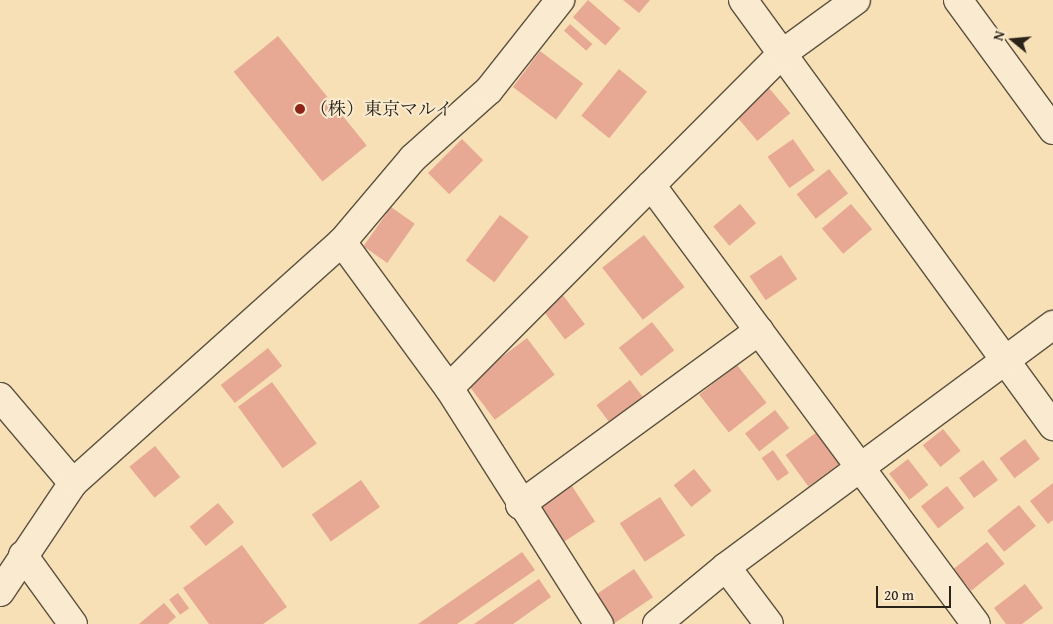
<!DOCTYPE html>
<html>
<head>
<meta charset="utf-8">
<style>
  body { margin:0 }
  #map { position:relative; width:1053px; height:624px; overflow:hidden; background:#f7e0b6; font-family:"Gentium Book Plus","Noto Serif JP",serif }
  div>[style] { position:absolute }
  .building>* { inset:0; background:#e7a993; transform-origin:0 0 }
  .roads { filter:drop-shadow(1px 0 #5d5240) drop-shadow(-1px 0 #5d5240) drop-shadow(0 1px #5d5240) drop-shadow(0 -1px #5d5240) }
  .street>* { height:28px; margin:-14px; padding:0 14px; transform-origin:14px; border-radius:14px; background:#faebd0 }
  .secondary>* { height:28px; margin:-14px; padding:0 14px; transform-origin:14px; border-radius:14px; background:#faebd0 }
  .dots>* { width:14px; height:14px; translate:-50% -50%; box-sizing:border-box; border:2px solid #faebd0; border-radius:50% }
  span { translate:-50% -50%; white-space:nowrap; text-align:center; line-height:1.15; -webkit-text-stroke:4px #faebd0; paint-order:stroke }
  .poi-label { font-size:18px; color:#2a2319 }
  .left { translate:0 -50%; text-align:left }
  .north { position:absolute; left:988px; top:15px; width:50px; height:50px; -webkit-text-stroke:4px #faebd0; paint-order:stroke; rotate:287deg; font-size:14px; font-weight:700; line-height:20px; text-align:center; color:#2a2319 }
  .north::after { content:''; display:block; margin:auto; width:18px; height:22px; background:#2a2319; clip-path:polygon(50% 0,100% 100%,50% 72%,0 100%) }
  .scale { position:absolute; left:876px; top:586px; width:75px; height:22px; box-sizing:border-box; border:2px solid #2a2319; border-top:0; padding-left:6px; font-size:15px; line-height:18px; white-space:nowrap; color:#2a2319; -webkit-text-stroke:4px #faebd0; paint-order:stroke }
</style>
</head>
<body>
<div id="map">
  <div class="building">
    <i style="left:588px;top:0;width:43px;height:23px;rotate:41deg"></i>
    <i style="clip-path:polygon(623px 0,650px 0,639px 13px)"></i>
    <i style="left:570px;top:24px;width:30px;height:9px;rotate:42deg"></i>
    <i style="left:278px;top:36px;width:141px;height:57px;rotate:51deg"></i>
    <i style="left:540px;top:51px;width:54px;height:45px;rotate:37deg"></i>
    <i style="left:619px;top:69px;width:36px;height:60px;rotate:39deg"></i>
    <i style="left:769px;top:88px;width:33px;height:43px;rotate:50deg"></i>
    <i style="left:462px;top:139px;width:30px;height:48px;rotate:45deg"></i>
    <i style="left:793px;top:139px;width:38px;height:31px;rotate:55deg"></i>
    <i style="left:829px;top:169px;width:31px;height:41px;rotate:52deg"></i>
    <i style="left:740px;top:204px;width:25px;height:35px;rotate:50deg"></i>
    <i style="left:851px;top:204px;width:33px;height:38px;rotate:50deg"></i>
    <i style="left:391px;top:207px;width:29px;height:48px;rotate:35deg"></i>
    <i style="left:500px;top:215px;width:36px;height:57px;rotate:37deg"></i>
    <i style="left:644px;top:235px;width:66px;height:53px;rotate:52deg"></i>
    <i style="left:781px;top:255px;width:29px;height:38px;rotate:56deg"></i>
    <i style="left:562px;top:294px;width:38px;height:25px;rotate:53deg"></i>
    <i style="left:652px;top:322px;width:36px;height:42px;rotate:52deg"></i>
    <i style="left:527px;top:338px;width:46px;height:75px;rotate:53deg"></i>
    <i style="left:268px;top:348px;width:23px;height:60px;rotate:52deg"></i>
    <i style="left:737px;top:365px;width:48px;height:48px;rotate:52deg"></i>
    <i style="left:630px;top:380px;width:21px;height:42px;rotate:53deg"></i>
    <i style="left:272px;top:382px;width:76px;height:42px;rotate:54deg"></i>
    <i style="left:775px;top:410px;width:23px;height:38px;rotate:52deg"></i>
    <i style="left:943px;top:429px;width:28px;height:26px;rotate:51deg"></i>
    <i style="left:817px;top:432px;width:39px;height:39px;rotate:54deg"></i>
    <i style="left:1025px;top:439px;width:25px;height:32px;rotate:53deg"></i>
    <i style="left:155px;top:446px;width:40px;height:33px;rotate:51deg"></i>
    <i style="left:773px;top:450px;width:28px;height:14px;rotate:55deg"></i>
    <i style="left:908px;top:459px;width:33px;height:24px;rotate:52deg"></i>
    <i style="left:983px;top:460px;width:25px;height:30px;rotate:53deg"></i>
    <i style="left:694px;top:469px;width:28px;height:26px;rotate:51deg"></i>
    <i style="left:361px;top:480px;width:33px;height:60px;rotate:55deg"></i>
    <i style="left:570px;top:483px;width:46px;height:47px;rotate:57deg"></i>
    <i style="clip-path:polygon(1053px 483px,1053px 520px,1048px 524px,1030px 501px)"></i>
    <i style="left:947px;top:486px;width:28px;height:33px;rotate:52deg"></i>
    <i style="left:660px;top:497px;width:46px;height:48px;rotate:57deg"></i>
    <i style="left:218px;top:503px;width:25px;height:37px;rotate:50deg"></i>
    <i style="left:1019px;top:505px;width:27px;height:41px;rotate:51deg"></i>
    <i style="left:987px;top:542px;width:28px;height:43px;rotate:51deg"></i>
    <i style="clip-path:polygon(242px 545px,287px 607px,263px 624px,209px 624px,183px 588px)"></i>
    <i style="clip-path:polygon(522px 552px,535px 570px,457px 624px,418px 624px)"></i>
    <i style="left:634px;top:569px;width:34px;height:47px;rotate:56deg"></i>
    <i style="clip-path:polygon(539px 579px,551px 597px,513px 624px,474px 624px)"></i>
    <i style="clip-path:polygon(1025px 584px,1043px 608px,1022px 624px,1006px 624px,994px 608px)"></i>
    <i style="left:178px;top:593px;width:19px;height:11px;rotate:54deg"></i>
    <i style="clip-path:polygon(164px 603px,176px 617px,168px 624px,139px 624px)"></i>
  </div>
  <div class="roads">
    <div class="street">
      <i style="left:743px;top:0;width:527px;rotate:53.96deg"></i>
      <i style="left:958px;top:0;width:161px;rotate:53.8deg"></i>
      <i style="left:651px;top:185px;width:546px;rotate:53.49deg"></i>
      <i style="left:342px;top:242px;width:181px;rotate:53.8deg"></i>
      <i style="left:449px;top:388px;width:280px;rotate:57.6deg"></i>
      <i style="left:449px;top:388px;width:473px;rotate:-45.1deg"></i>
      <i style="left:783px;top:53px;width:90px;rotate:-36deg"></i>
      <i style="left:0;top:397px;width:113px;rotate:49.7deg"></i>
      <i style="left:520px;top:505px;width:296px;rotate:-36.1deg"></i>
      <i style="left:23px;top:555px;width:85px;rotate:54.1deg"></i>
      <i style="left:726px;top:567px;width:71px;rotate:53deg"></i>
      <i style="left:657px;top:624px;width:89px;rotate:-39.6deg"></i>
      <i style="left:726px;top:567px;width:407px;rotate:-36.5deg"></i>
    </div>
    <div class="secondary">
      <i style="left:0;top:592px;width:131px;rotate:-56.2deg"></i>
      <i style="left:73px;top:483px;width:361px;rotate:-41.9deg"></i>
      <i style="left:342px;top:242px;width:110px;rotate:-49.8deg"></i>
      <i style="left:413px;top:158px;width:102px;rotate:-41.8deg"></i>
      <i style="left:489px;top:90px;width:115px;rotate:-51.7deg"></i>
    </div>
  </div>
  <div class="dots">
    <i style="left:300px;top:109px;background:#8f2418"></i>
  </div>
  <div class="poi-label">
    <span class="left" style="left:310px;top:109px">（株）東京マルイ</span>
  </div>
  <div class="north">N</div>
  <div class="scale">20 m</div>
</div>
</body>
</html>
